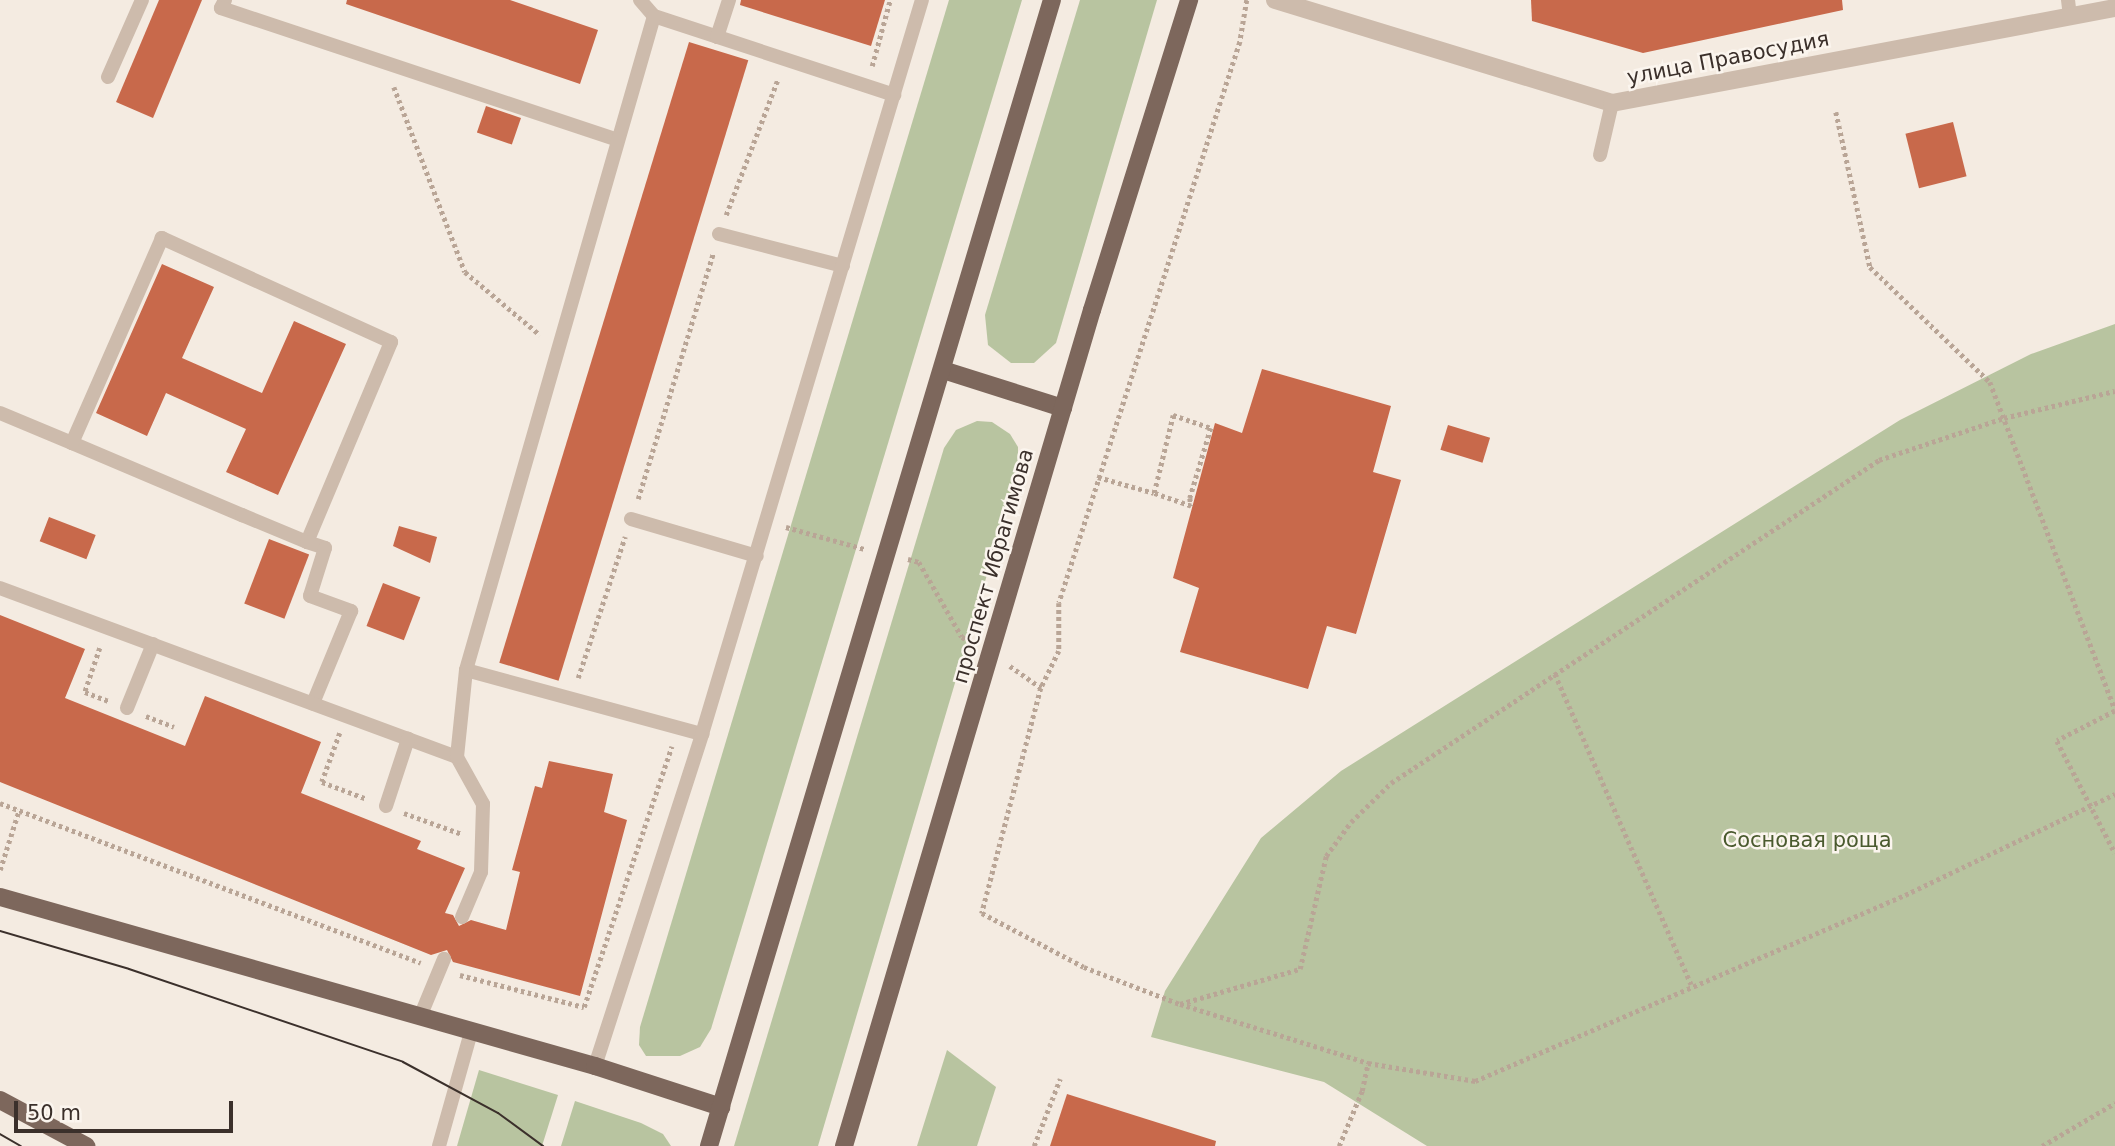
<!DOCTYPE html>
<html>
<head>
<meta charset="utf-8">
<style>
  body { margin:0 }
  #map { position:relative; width:2115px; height:1146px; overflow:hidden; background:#f4ebe1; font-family:"DejaVu Sans",sans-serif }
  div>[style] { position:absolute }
  .green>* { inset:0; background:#b8c4a0 }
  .building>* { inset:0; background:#c8694b; transform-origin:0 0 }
  .path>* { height:4.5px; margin-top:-2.25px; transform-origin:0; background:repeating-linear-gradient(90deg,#b9a596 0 3.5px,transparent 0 7px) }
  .lane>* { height:14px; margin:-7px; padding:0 7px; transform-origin:7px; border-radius:7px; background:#cdbbac }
  .street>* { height:18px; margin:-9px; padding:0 9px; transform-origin:9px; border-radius:9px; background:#cdbbac }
  .primary>* { height:18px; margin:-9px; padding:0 9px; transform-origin:9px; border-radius:9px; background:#7d675c }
  .tram>* { height:2px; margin:-1px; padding:0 1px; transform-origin:1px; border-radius:1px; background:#3b302b }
  span { translate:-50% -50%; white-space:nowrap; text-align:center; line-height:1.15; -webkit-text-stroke:5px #fbf5ee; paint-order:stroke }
  .street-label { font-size:21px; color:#3b302b }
  .park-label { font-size:21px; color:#4a5a2e }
  .scale { position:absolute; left:14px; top:1101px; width:219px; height:32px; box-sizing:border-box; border:4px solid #3b302b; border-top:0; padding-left:9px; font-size:21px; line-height:24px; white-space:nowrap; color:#3b302b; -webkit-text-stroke:5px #fbf5ee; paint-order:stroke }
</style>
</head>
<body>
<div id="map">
  <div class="green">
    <i style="clip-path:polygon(949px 0,1022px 0,711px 1029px,700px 1047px,680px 1056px,646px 1056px,639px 1045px,640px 1027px)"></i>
    <i style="clip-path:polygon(1080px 0,1157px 0,1056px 343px,1034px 363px,1011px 363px,988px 345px,985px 315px)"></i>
    <i style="clip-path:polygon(2115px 324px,2115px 1146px,1427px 1146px,1324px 1082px,1151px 1037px,1165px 991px,1261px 838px,1341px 771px,1900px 420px,2031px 354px)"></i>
    <i style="clip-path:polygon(977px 421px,992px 422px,1010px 434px,1018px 447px,1018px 470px,818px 1146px,734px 1146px,944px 448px,956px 430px)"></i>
    <i style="clip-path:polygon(947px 1050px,996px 1087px,977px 1146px,917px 1146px)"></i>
    <i style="clip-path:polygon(479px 1070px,558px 1095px,542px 1146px,457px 1146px)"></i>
    <i style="clip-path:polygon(575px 1101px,641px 1123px,663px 1134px,671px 1146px,561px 1146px)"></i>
  </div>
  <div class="building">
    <i style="clip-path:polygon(159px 0,202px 0,153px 118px,116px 102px)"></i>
    <i style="clip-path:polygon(347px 0,510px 0,598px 30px,580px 84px,346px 4px)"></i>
    <i style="clip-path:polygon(741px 0,885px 0,871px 46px,740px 5px)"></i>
    <i style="clip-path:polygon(1531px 0,1842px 0,1843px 10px,1643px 53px,1532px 21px)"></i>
    <i style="left:689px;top:42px;width:62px;height:649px;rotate:17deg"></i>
    <i style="left:486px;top:106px;width:37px;height:28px;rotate:19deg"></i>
    <i style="left:1953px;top:122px;width:56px;height:49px;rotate:76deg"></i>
    <i style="clip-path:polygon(162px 264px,214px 287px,182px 358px,262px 393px,294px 321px,346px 344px,278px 495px,226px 472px,246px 429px,166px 393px,147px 436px,96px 413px)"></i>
    <i style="clip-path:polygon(1262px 369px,1391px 406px,1373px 472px,1401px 480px,1356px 634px,1327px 626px,1308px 689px,1180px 652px,1199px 588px,1173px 578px,1215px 423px,1242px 433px)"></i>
    <i style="left:1448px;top:425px;width:44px;height:26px;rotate:17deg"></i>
    <i style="left:49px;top:517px;width:50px;height:26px;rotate:21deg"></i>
    <i style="clip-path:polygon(399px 526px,437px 537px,430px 563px,393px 546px)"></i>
    <i style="left:269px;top:539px;width:43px;height:69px;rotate:21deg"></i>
    <i style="left:383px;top:583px;width:40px;height:46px;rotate:21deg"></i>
    <i style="clip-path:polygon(0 615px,85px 649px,65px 698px,185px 746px,205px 696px,321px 742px,301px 793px,421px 841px,417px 849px,465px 868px,445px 913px,453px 915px,459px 926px,471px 920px,506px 930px,520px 872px,512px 870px,535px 786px,542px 788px,549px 761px,613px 774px,604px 812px,627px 820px,580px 996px,453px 962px,447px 950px,431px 955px,0 782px)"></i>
    <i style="clip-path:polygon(1067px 1094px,1216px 1141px,1215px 1146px,1050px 1146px)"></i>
  </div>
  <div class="path">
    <i style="left:1247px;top:0;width:43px;rotate:99.5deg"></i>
    <i style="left:1240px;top:42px;width:589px;rotate:107.88deg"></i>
    <i style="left:1059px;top:603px;width:48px;rotate:90deg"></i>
    <i style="left:1059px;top:651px;width:41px;rotate:115.9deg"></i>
    <i style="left:1041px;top:688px;width:233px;rotate:104.7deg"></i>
    <i style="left:982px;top:913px;width:115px;rotate:27.9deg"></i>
    <i style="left:1084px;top:967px;width:103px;rotate:21.1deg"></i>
    <i style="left:1180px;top:1004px;width:197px;rotate:17.4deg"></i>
    <i style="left:1368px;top:1063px;width:109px;rotate:9.5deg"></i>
    <i style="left:1475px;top:1081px;width:469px;rotate:-23.4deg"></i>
    <i style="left:1905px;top:895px;width:233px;rotate:-25.7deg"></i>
    <i style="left:872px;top:66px;width:68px;rotate:-74.7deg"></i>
    <i style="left:394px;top:87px;width:198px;rotate:69deg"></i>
    <i style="left:465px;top:272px;width:98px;rotate:40deg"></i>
    <i style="left:1836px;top:112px;width:159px;rotate:77.6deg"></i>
    <i style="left:1870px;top:267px;width:166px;rotate:43.8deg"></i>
    <i style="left:1990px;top:382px;width:350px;rotate:69.1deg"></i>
    <i style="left:726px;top:215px;width:146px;rotate:-69.1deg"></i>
    <i style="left:1098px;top:477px;width:58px;rotate:15.9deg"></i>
    <i style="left:1154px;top:493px;width:80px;rotate:-76.3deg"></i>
    <i style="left:1173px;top:415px;width:40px;rotate:18.9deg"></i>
    <i style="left:1211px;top:428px;width:73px;rotate:106.7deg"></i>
    <i style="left:1190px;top:498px;width:8px;rotate:83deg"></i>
    <i style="left:1191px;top:506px;width:39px;rotate:-161deg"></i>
    <i style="left:638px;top:499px;width:257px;rotate:-73deg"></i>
    <i style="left:786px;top:527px;width:82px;rotate:15.6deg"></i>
    <i style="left:908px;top:559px;width:11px;rotate:15deg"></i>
    <i style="left:919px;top:562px;width:86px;rotate:60.2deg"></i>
    <i style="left:962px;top:637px;width:9px;rotate:27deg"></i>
    <i style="left:100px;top:648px;width:46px;rotate:108.8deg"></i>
    <i style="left:85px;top:692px;width:25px;rotate:21deg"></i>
    <i style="left:1010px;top:666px;width:38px;rotate:35deg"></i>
    <i style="left:1555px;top:674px;width:339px;rotate:66.3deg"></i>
    <i style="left:578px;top:678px;width:149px;rotate:-71.6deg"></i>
    <i style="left:2115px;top:711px;width:65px;rotate:152.7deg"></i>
    <i style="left:2057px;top:741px;width:126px;rotate:62.6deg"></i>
    <i style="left:146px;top:716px;width:30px;rotate:21deg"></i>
    <i style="left:340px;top:733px;width:52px;rotate:110.2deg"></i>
    <i style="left:322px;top:782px;width:48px;rotate:20.7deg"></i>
    <i style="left:0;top:803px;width:450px;rotate:20.8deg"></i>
    <i style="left:404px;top:813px;width:62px;rotate:19.9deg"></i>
    <i style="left:0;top:870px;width:63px;rotate:-72.4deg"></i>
    <i style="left:460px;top:975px;width:128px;rotate:14.5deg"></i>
    <i style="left:584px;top:1007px;width:275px;rotate:-71.4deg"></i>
    <i style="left:1180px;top:1004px;width:125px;rotate:-16.3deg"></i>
    <i style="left:1300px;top:969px;width:116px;rotate:-77deg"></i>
    <i style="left:1326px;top:856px;width:42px;rotate:-53.7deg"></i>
    <i style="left:1351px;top:822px;width:56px;rotate:-44.3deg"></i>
    <i style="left:1391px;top:783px;width:585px;rotate:-33.5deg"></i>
    <i style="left:1879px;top:460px;width:132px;rotate:-18.6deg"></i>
    <i style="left:2004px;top:418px;width:114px;rotate:-13.7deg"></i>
    <i style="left:1034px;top:1146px;width:72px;rotate:-68.8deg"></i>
    <i style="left:1339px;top:1146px;width:60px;rotate:-67.3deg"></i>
    <i style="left:1362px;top:1091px;width:29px;rotate:-78deg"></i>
    <i style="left:2042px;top:1146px;width:85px;rotate:-30.5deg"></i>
  </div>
  <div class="lane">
    <i style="left:225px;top:0;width:9px;rotate:117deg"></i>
    <i style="left:221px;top:8px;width:418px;rotate:18.4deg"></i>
    <i style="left:640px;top:0;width:21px;rotate:49deg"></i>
    <i style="left:654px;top:16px;width:253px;rotate:18.2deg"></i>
    <i style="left:2068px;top:0;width:17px;rotate:83deg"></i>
    <i style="left:717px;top:37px;width:39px;rotate:-72deg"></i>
    <i style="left:108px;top:77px;width:84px;rotate:-66.2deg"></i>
    <i style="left:1600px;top:155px;width:53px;rotate:-77deg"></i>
    <i style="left:719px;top:234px;width:128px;rotate:14.5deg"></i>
    <i style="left:0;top:413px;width:78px;rotate:22.6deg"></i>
    <i style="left:72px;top:443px;width:185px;rotate:23deg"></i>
    <i style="left:242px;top:515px;width:70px;rotate:22.6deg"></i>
    <i style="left:307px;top:542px;width:217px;rotate:-67.2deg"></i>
    <i style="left:391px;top:342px;width:252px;rotate:-155.6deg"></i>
    <i style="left:162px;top:238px;width:224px;rotate:113.7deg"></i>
    <i style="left:631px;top:519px;width:131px;rotate:16.4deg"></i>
    <i style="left:307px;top:542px;width:19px;rotate:18deg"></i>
    <i style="left:325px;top:548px;width:50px;rotate:107.4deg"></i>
    <i style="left:310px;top:596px;width:44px;rotate:20.1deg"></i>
    <i style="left:351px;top:611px;width:100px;rotate:112.4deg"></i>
    <i style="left:0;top:588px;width:487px;rotate:20.3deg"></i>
    <i style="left:466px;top:670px;width:245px;rotate:15.2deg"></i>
    <i style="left:127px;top:708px;width:69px;rotate:-67.9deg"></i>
    <i style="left:386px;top:806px;width:71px;rotate:-71.8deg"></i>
    <i style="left:462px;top:917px;width:49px;rotate:-67.1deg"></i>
    <i style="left:481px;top:872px;width:68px;rotate:-88.3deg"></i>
    <i style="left:483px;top:804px;width:54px;rotate:-119deg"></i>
    <i style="left:457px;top:757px;width:87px;rotate:-84.1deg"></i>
    <i style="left:466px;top:670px;width:680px;rotate:-73.96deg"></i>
    <i style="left:420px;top:1017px;width:63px;rotate:-67.5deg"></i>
    <i style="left:595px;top:1066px;width:349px;rotate:-72.1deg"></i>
    <i style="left:702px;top:734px;width:766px;rotate:-73.32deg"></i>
    <i style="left:439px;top:1146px;width:118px;rotate:-74.3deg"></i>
  </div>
  <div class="street">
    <i style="left:1275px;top:0;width:352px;rotate:17deg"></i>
    <i style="left:1612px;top:103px;width:512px;rotate:-10.7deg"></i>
  </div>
  <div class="primary">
    <i style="left:943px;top:370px;width:126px;rotate:17.6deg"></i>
    <i style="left:0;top:897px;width:619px;rotate:15.86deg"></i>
    <i style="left:595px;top:1066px;width:133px;rotate:18deg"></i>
    <i style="left:0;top:1100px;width:98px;rotate:28.1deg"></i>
    <i style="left:709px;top:1146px;width:1196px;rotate:-73.34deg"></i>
    <i style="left:844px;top:1146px;width:872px;rotate:-73.48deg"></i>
    <i style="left:1092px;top:310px;width:325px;rotate:-72.6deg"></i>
  </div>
  <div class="tram">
    <i style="left:0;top:931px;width:134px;rotate:16.4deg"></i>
    <i style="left:129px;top:969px;width:289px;rotate:18.7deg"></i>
    <i style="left:403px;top:1062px;width:108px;rotate:28.2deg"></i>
    <i style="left:498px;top:1113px;width:56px;rotate:36.3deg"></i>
    <i style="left:0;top:1134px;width:24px;rotate:30deg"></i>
  </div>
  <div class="street-label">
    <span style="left:1728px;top:58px;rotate:-11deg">улица Правосудия</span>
    <span style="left:993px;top:566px;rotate:-74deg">проспект Ибрагимова</span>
  </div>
  <div class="park-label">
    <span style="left:1807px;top:840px">Сосновая роща</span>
  </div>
  <div class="scale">50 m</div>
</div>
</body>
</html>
